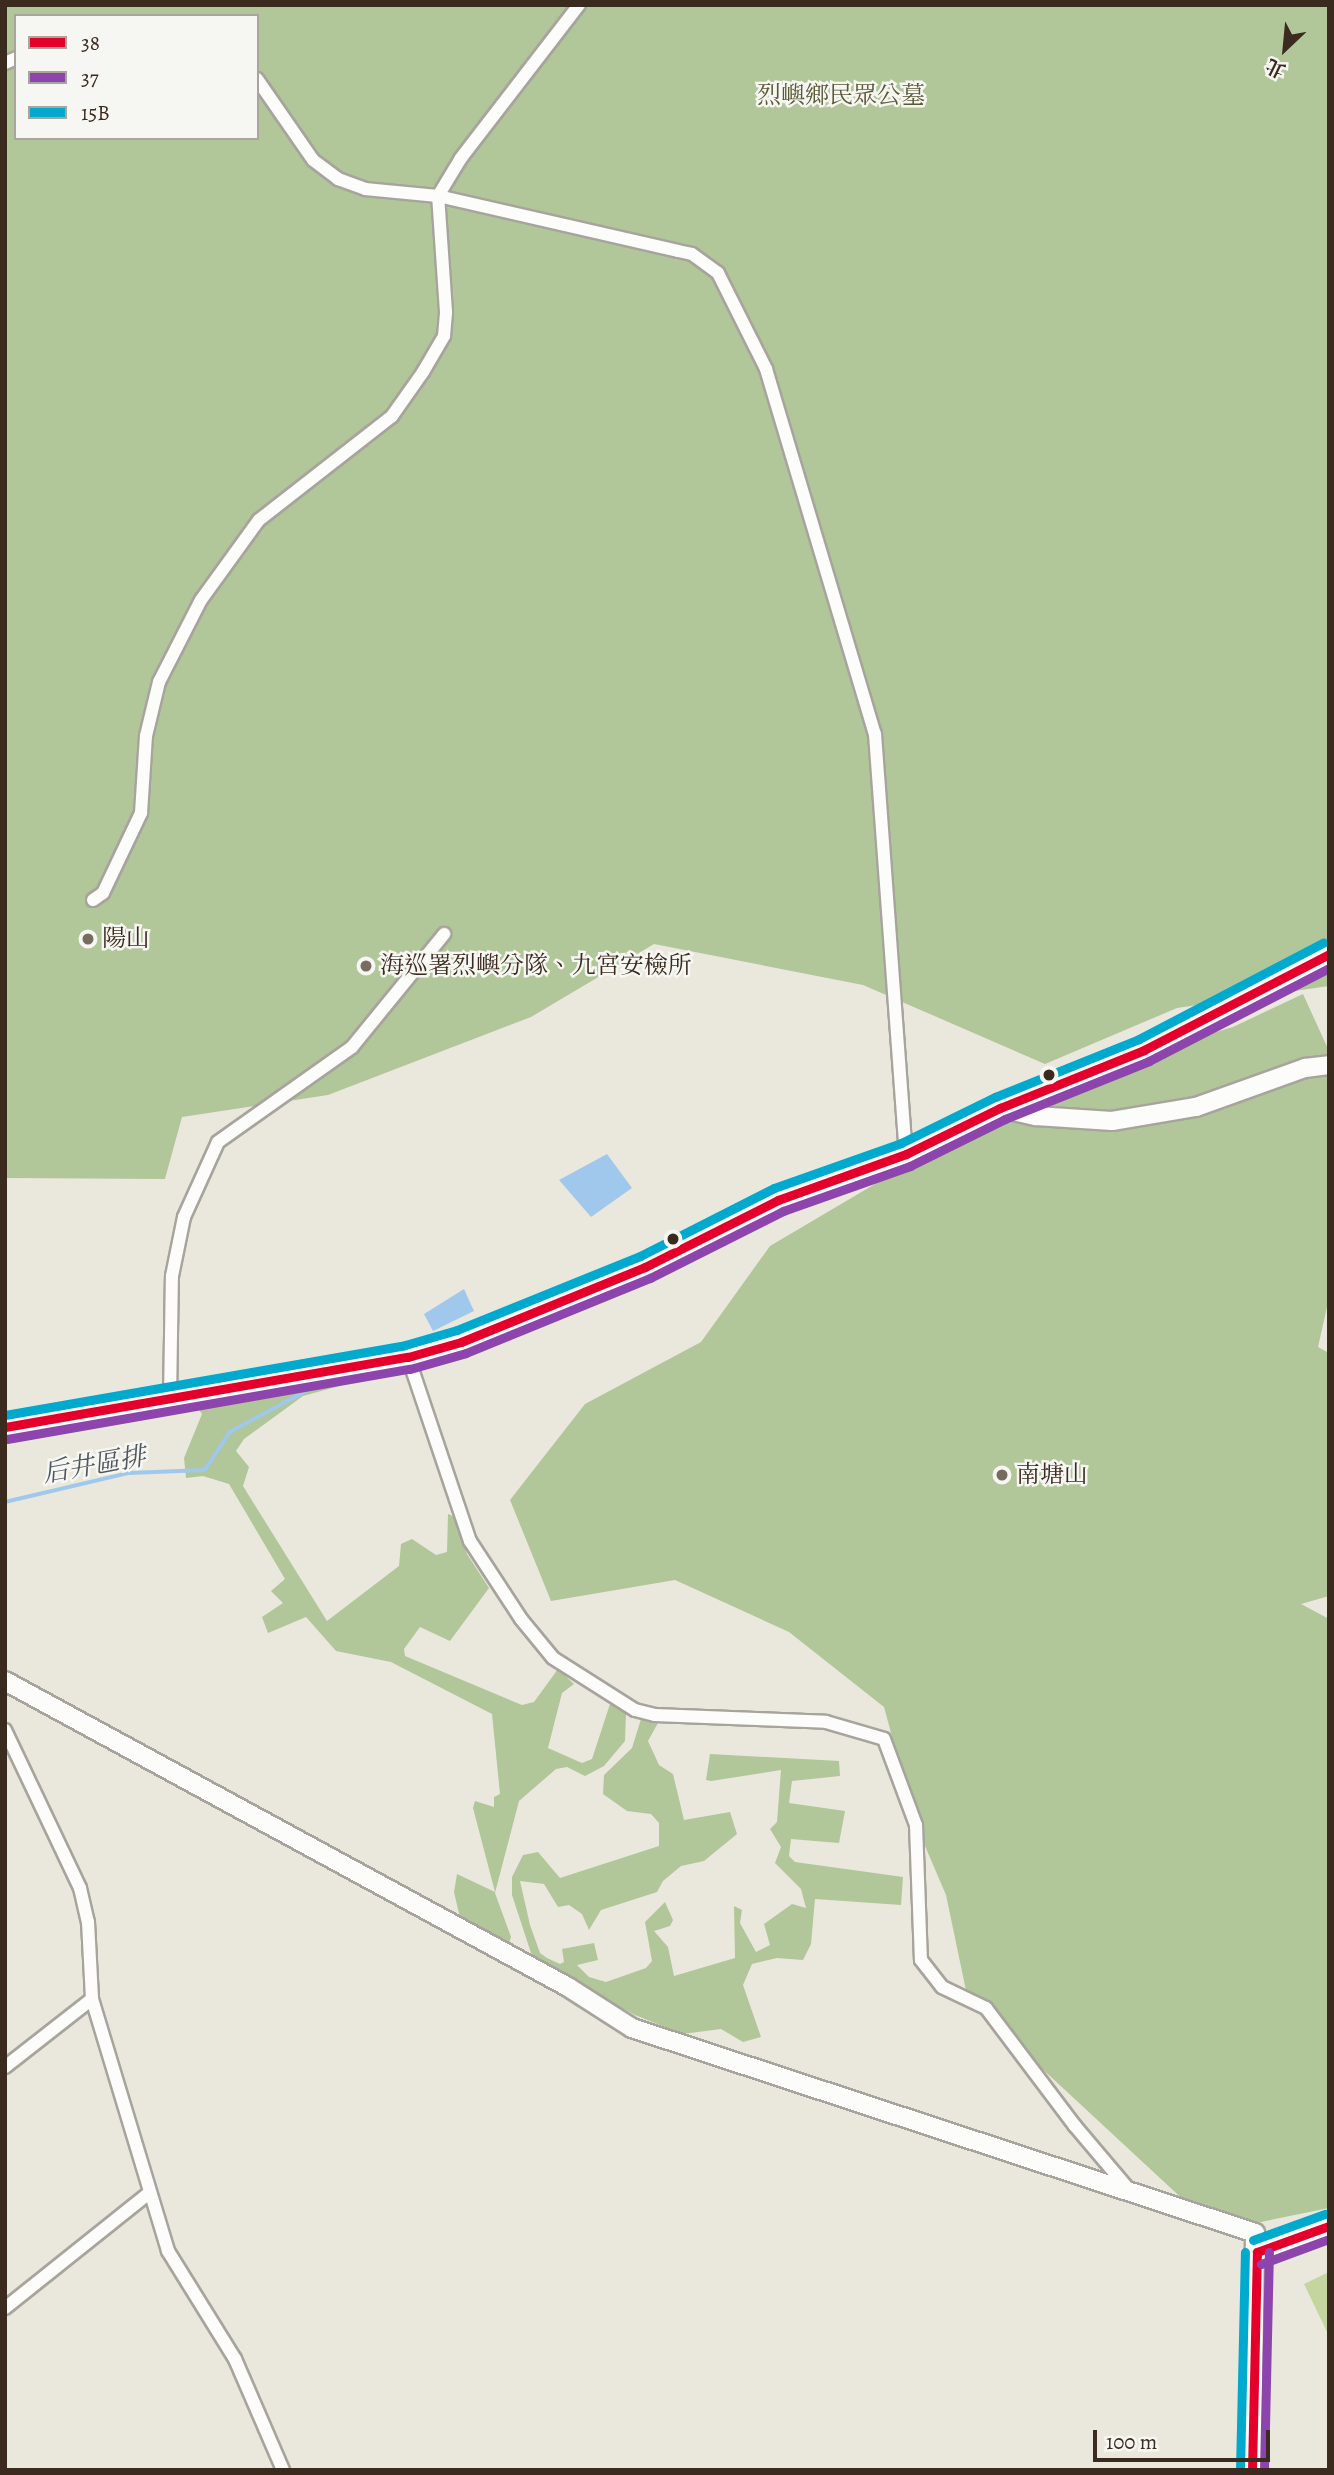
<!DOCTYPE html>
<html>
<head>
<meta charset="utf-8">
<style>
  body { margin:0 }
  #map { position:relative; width:1334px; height:2475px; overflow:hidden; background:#eae8dd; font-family:Alegreya,"Noto Serif TC",serif }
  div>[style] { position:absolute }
  .green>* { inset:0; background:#c4d5a0 }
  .forest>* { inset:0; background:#b1c699 }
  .water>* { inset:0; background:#a0c8ec }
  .stream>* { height:3.5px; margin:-1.75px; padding:0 1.75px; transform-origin:1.75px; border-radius:1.75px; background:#a0c8ec }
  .roads { filter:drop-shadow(2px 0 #a7a49d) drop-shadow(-2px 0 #a7a49d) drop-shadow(0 2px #a7a49d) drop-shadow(0 -2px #a7a49d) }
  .street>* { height:12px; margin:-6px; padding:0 6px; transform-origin:6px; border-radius:6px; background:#fcfcfa }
  .secondary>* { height:18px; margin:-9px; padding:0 9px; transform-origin:9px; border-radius:9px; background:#fcfcfa }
  .bus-1>* { height:9px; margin:-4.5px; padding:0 4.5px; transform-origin:4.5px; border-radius:4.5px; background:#e4002b }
  .bus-2>* { height:9px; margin:-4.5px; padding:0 4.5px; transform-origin:4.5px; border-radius:4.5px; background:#8e44ad }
  .bus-3>* { height:9px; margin:-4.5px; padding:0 4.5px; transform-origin:4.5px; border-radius:4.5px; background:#00a9ce }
  .dots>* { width:19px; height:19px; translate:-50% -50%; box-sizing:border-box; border:4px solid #f6f6f2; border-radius:50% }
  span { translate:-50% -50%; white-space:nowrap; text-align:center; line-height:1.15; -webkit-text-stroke:5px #f6f6f2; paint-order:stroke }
  .park-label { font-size:24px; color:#5a5936 }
  .poi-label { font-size:24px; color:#3b2a1e }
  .left { translate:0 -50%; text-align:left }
  .water-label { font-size:26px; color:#50565e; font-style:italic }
  .frame { position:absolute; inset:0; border:7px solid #3b2a1e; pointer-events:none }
  .legend { position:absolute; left:14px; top:14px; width:245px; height:126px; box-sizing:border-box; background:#f6f6f2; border:2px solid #aba49d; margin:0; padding:9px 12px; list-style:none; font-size:21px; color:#3b2a1e }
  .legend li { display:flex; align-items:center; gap:14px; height:35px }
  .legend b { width:35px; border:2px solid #aba49d }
  .north { position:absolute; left:1250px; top:14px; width:70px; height:70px; -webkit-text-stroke:5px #f6f6f2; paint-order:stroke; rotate:206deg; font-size:19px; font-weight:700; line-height:28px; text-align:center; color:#3b2a1e }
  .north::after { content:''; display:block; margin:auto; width:24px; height:32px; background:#3b2a1e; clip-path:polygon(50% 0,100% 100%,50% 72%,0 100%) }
  .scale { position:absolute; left:1093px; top:2430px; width:177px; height:32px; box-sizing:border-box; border:4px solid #3b2a1e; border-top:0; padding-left:9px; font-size:21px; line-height:24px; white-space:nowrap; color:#3b2a1e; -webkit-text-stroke:5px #f6f6f2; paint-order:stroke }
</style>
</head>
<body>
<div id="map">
  <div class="green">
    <i style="clip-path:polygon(1329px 2272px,1329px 2331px,1327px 2332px,1304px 2284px)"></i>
  </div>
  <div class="forest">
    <i style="clip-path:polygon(evenodd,5px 5px,1329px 5px,1329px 986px,1177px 1008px,1045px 1064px,863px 985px,654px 944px,531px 1017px,328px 1095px,182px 1117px,165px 1179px,5px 1178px,5px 5px,16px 16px,257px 16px,257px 138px,16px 138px,16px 16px)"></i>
    <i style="clip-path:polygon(1303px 994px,1329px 1051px,1329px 1298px,1318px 1347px,1329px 1353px,1329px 1596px,1301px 1604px,1329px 1619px,1329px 2208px,1217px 2231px,968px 2000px,946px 1895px,916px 1825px,884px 1707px,789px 1632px,675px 1580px,551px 1601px,510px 1500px,585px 1404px,701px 1342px,770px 1246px,936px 1148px,1113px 1062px,1233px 1027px)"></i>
    <i style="clip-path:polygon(398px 1366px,401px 1369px,303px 1396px,244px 1439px,236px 1451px,249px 1467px,243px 1486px,327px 1621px,399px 1566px,401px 1544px,412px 1539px,436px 1555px,447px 1552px,448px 1514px,457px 1518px,467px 1554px,489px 1588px,450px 1641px,420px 1627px,404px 1649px,405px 1656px,522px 1705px,534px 1702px,558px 1669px,574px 1684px,562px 1693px,548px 1748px,582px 1763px,592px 1759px,610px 1704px,626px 1713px,625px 1741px,604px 1766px,585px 1776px,567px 1767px,556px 1769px,519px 1801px,495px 1893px,511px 1937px,508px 1947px,461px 1922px,454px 1892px,457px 1874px,495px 1892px,473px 1808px,475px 1801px,494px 1807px,494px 1797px,500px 1794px,492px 1714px,391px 1662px,336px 1651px,306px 1617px,268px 1633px,262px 1617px,283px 1603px,271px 1591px,285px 1579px,229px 1484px,203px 1476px,186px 1478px,184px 1458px,202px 1414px,195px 1404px)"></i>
    <i style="clip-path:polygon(641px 1719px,658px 1723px,648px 1741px,659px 1765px,673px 1774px,684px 1820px,730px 1812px,737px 1834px,704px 1861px,681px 1866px,663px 1881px,657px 1892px,601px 1910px,589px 1930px,582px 1914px,569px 1905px,558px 1907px,544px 1884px,520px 1881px,530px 1925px,540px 1953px,547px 1958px,560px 1964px,564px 1962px,562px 1949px,594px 1943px,598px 1960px,577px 1965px,589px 1977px,606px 1982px,646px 1968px,652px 1961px,645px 1922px,665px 1902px,673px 1920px,670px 1926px,654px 1931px,668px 1947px,674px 1976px,735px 1958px,734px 1906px,742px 1910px,740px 1923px,756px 1952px,770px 1945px,764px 1924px,792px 1904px,806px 1908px,801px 1889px,775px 1863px,781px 1847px,770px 1829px,777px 1822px,781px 1770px,711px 1781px,706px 1780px,710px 1754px,839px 1761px,840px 1776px,792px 1781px,789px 1803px,845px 1811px,839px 1843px,791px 1839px,789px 1856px,795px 1862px,903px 1877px,901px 1905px,815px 1899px,811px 1944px,803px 1960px,777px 1958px,752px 1964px,743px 1985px,761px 2037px,743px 2042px,721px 2029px,682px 2034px,635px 2015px,539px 1963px,531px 1953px,512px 1895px,512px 1877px,523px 1855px,538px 1852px,560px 1878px,659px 1846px,659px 1823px,651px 1814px,627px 1811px,603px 1794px,604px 1775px,632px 1748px)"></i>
  </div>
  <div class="water">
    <i style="clip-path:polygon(607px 1154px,632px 1188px,591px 1217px,559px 1180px)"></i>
    <i style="clip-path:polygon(464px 1289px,474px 1311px,433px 1331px,424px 1314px)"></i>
  </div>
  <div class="stream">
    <i style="left:5px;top:1502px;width:127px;rotate:-13.2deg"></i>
    <i style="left:129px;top:1473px;width:76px;rotate:-2.3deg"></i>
    <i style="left:205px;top:1470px;width:45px;rotate:-56.7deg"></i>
    <i style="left:230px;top:1432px;width:111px;rotate:-28.4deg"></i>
  </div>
  <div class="roads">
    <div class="street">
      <i style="left:5px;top:63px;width:12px;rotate:-24deg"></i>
      <i style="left:257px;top:79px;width:98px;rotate:55.3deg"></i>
      <i style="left:313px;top:160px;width:31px;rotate:37deg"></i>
      <i style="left:338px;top:179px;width:29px;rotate:20deg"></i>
      <i style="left:365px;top:189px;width:73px;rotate:5.5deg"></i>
      <i style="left:438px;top:196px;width:246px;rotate:12.9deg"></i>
      <i style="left:678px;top:251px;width:14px;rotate:12deg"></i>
      <i style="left:692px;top:254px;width:32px;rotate:36deg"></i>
      <i style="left:718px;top:273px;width:107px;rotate:63.4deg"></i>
      <i style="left:766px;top:369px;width:381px;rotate:73.4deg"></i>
      <i style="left:875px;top:734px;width:421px;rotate:85.8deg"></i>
      <i style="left:93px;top:900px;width:12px;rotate:-35deg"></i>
      <i style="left:103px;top:893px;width:89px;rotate:-64.6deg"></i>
      <i style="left:141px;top:813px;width:77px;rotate:-86.3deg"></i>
      <i style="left:146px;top:736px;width:56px;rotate:-76.5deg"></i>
      <i style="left:159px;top:682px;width:92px;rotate:-62.9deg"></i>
      <i style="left:201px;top:600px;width:99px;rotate:-54.1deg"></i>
      <i style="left:259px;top:520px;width:169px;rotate:-38deg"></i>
      <i style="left:392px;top:416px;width:54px;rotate:-54.8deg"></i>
      <i style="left:423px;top:372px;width:42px;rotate:-59.7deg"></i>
      <i style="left:444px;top:336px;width:24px;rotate:-85deg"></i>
      <i style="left:446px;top:312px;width:116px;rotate:-93.9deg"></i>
      <i style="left:438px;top:196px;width:44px;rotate:-58.8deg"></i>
      <i style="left:461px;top:158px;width:193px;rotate:-52.4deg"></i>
      <i style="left:408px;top:1357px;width:194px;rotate:71.4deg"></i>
      <i style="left:470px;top:1541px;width:93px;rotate:56.8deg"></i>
      <i style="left:521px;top:1619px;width:50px;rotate:50.6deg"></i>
      <i style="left:553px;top:1658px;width:97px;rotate:32.4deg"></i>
      <i style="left:635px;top:1710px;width:21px;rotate:14deg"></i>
      <i style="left:655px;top:1715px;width:171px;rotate:2.3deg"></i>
      <i style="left:826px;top:1722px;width:60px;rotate:16.3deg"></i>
      <i style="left:884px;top:1739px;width:92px;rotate:69.6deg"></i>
      <i style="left:916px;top:1825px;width:135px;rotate:87.9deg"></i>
      <i style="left:921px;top:1960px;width:34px;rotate:52deg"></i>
      <i style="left:942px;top:1987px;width:49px;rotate:25.5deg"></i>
      <i style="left:986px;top:2008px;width:148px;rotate:53deg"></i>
      <i style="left:1075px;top:2126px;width:84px;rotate:49.8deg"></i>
      <i style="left:170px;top:1399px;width:123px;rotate:-89.1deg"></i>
      <i style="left:172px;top:1276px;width:60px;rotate:-78.5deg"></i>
      <i style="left:184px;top:1217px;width:82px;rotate:-65.6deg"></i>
      <i style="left:218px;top:1142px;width:164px;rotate:-35.3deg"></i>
      <i style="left:352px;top:1047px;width:146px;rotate:-50.8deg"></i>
      <i style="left:5px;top:1730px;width:175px;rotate:64.6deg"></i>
      <i style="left:80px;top:1888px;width:35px;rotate:77deg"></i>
      <i style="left:88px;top:1922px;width:77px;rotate:87deg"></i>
      <i style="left:92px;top:1999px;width:263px;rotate:73.2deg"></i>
      <i style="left:168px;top:2251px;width:127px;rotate:58.2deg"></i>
      <i style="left:235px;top:2359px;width:121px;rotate:66.6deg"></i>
      <i style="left:5px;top:2067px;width:110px;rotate:-38deg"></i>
      <i style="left:5px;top:2308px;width:184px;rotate:-38.6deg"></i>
    </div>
    <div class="secondary">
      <i style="left:1000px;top:1108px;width:37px;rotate:13deg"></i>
      <i style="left:1036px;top:1116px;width:76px;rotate:3.8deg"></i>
      <i style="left:1112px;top:1121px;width:85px;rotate:-9.5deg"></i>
      <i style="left:1196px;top:1107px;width:116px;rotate:-19.7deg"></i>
      <i style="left:1305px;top:1068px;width:24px;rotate:-7deg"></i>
      <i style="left:5px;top:1427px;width:409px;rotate:-9.9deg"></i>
      <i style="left:408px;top:1357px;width:55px;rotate:-15.8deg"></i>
      <i style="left:461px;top:1342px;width:199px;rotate:-22.2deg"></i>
      <i style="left:645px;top:1267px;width:149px;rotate:-26.7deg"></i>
      <i style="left:778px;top:1200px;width:136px;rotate:-19.8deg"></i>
      <i style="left:906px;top:1154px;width:105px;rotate:-26.1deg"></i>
      <i style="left:1000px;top:1108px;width:155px;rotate:-21.9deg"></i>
      <i style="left:1144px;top:1050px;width:208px;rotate:-27.4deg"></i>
      <i style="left:5px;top:1681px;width:641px;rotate:28.52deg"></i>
      <i style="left:568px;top:1987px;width:76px;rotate:32.6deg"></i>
      <i style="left:632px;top:2028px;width:656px;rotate:18.21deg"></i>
      <i style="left:1255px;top:2233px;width:237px;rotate:90.7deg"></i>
      <i style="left:1257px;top:2252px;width:77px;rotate:-19.9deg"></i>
    </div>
  </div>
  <div class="bus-1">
    <i style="left:5px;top:1427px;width:409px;rotate:-9.9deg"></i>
    <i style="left:408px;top:1357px;width:55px;rotate:-15.8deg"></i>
    <i style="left:461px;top:1342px;width:199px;rotate:-22.2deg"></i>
    <i style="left:645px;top:1267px;width:149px;rotate:-26.7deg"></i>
    <i style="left:778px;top:1200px;width:136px;rotate:-19.8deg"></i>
    <i style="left:906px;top:1154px;width:105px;rotate:-26.1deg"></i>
    <i style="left:1000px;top:1108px;width:155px;rotate:-21.9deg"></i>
    <i style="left:1144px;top:1050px;width:208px;rotate:-27.4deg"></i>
    <i style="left:1257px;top:2252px;width:77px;rotate:-19.9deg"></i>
    <i style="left:1252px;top:2470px;width:218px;rotate:-88.7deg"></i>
  </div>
  <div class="bus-2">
    <i style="left:7px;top:1439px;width:409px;rotate:-9.9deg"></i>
    <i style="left:410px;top:1369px;width:58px;rotate:-15.9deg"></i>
    <i style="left:466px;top:1353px;width:199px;rotate:-22.2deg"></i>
    <i style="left:650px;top:1278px;width:149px;rotate:-26.7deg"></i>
    <i style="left:783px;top:1211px;width:135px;rotate:-19.5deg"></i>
    <i style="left:910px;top:1166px;width:106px;rotate:-26.3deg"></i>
    <i style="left:1005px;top:1119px;width:155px;rotate:-21.9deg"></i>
    <i style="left:1149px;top:1061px;width:203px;rotate:-27.3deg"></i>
    <i style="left:1261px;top:2264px;width:72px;rotate:-20.2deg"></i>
    <i style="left:1264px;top:2470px;width:218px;rotate:-88.7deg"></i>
  </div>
  <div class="bus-3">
    <i style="left:5px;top:1415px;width:406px;rotate:-9.9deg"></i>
    <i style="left:405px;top:1345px;width:54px;rotate:-16.1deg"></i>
    <i style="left:457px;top:1330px;width:197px;rotate:-22deg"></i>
    <i style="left:640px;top:1256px;width:150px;rotate:-26.9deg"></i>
    <i style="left:774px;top:1188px;width:135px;rotate:-19.5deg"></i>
    <i style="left:901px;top:1143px;width:105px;rotate:-26.1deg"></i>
    <i style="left:995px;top:1097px;width:155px;rotate:-21.9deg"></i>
    <i style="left:1139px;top:1039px;width:208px;rotate:-27.6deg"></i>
    <i style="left:1253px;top:2240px;width:77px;rotate:-19.9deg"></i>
    <i style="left:1240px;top:2470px;width:218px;rotate:-88.7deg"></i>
  </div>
  <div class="dots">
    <i style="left:88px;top:939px;background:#786c61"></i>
    <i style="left:366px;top:966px;background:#786c61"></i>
    <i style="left:1049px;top:1075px;background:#3b2a1e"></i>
    <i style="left:673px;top:1239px;background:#3b2a1e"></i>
    <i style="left:1002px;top:1475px;background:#786c61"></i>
  </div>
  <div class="park-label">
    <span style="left:841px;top:96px">烈嶼鄉民眾公墓</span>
  </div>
  <div class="poi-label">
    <span class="left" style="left:102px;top:939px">陽山</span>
    <span class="left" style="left:380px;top:966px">海巡署烈嶼分隊、九宮安檢所</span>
    <span class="left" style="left:1016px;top:1475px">南塘山</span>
  </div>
  <div class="water-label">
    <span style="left:94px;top:1465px;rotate:-10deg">后井區排</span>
  </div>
  <div class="frame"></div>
  <ul class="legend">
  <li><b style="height:9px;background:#e4002b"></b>38</li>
  <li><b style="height:9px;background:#8e44ad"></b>37</li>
  <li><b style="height:9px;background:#00a9ce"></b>15B</li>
  </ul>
  <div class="north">北</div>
  <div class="scale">100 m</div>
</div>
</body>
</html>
